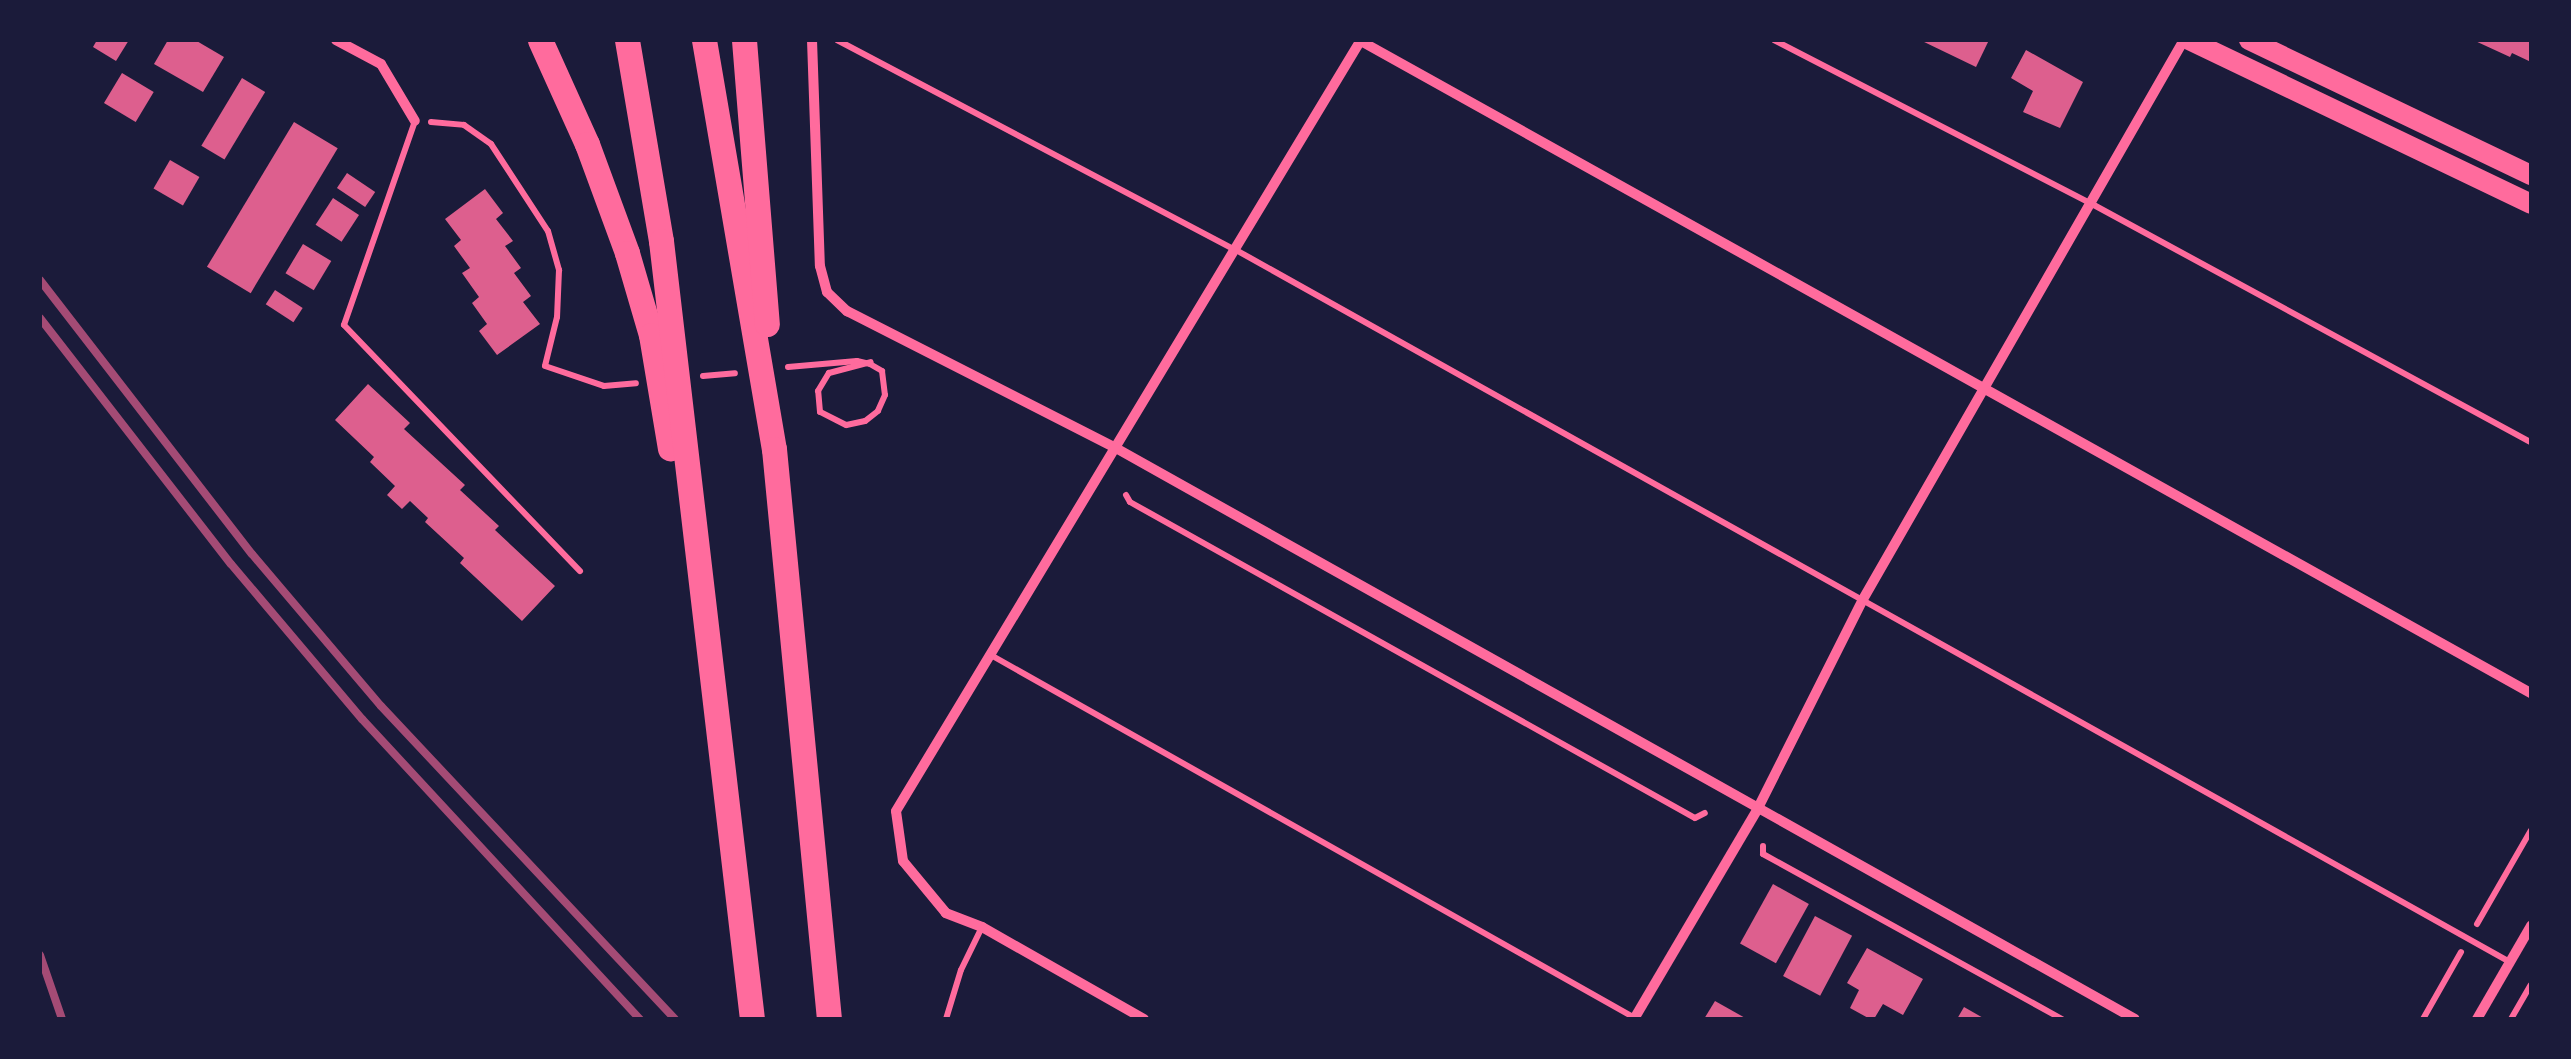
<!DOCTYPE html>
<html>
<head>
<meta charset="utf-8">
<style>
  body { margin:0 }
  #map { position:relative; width:2571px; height:1059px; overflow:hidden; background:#1b1b3a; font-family:"Sofia Sans Condensed",sans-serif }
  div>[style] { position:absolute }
  .building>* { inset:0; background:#dd5f8e; transform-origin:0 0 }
  .path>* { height:6px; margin:-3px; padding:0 3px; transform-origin:3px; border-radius:3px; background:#ff6b9d }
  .service>* { height:6px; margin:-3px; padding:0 3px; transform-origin:3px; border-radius:3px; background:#ff6b9d }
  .minor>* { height:10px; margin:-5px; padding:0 5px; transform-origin:5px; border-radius:5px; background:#ff6b9d }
  .secondary>* { height:20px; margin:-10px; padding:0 10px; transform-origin:10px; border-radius:10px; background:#ff6b9d }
  .motorway>* { height:25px; margin:-12.5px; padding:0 12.5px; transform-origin:12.5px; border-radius:12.5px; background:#ff6b9d }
  .rail>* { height:8px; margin:-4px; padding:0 4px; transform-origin:4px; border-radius:4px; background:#a44b75 }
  span { translate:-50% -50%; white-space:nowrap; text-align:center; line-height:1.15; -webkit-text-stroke:10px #1b1b3a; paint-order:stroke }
  .frame { position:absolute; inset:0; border:42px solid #1b1b3a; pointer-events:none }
</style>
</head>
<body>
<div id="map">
  <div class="building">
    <i style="clip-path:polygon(97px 40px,129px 40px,116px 61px,93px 47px)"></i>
    <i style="clip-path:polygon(168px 40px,195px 40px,224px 57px,203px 92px,154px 64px)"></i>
    <i style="clip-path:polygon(1920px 40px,1989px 40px,1976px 67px)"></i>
    <i style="clip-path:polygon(2473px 40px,2531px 40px,2531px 62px,2512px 53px,2510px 57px)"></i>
    <i style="clip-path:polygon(2026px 50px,2083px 82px,2060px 128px,2023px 112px,2033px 91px,2011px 78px)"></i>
    <i style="left:122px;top:73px;width:37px;height:35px;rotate:31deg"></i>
    <i style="left:242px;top:78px;width:27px;height:79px;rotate:31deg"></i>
    <i style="left:294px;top:122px;width:51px;height:169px;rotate:31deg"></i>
    <i style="left:170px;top:160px;width:34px;height:33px;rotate:30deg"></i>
    <i style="left:347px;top:173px;width:34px;height:18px;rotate:34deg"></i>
    <i style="clip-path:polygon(485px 189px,503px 213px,496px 219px,513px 241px,505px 246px,521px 268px,514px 273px,531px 296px,523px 302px,540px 324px,497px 355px,479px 331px,487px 324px,472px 303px,479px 297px,462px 273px,470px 268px,454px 246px,461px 240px,445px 219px)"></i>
    <i style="left:333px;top:198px;width:31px;height:32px;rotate:33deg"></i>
    <i style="left:303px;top:244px;width:33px;height:34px;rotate:31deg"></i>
    <i style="left:275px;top:290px;width:33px;height:17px;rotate:33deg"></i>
    <i style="clip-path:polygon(368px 384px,410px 423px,404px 429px,465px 485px,460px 490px,499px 526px,495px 530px,555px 586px,522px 621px,460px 563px,464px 558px,425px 522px,428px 518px,410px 501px,402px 509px,387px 495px,395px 486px,370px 462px,374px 457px,335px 420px)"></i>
    <i style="left:1773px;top:884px;width:41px;height:68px;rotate:29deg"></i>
    <i style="left:1815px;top:916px;width:42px;height:68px;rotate:28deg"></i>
    <i style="clip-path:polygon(1867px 948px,1923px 979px,1903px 1015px,1883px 1004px,1874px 1019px,1870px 1019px,1850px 1008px,1859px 990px,1847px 983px)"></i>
    <i style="clip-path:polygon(1715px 1001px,1747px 1019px,1704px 1019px)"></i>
    <i style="clip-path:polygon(1964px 1007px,1985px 1019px,1957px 1019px)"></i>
  </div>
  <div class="path">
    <i style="left:431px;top:122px;width:33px;rotate:5deg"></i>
    <i style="left:464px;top:125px;width:33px;rotate:35deg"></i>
    <i style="left:491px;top:144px;width:104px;rotate:56.8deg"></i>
    <i style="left:548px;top:231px;width:41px;rotate:74.2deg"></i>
    <i style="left:559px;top:270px;width:47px;rotate:92.4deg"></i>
    <i style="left:557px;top:317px;width:50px;rotate:103.8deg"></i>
    <i style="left:545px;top:366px;width:62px;rotate:18.7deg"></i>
    <i style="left:604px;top:386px;width:32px;rotate:-5deg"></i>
    <i style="left:788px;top:367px;width:69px;rotate:-5deg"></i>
    <i style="left:857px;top:361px;width:13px;rotate:13deg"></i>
    <i style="left:870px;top:364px;width:14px;rotate:30deg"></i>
    <i style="left:882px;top:371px;width:24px;rotate:83deg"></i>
    <i style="left:885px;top:395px;width:17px;rotate:114deg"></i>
    <i style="left:878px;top:411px;width:16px;rotate:142deg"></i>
    <i style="left:865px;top:421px;width:19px;rotate:168deg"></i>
    <i style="left:846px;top:425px;width:29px;rotate:-153deg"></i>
    <i style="left:820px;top:412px;width:21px;rotate:-95deg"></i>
    <i style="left:818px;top:391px;width:21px;rotate:-59deg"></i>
    <i style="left:829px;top:373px;width:43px;rotate:-14.7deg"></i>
    <i style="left:703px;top:376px;width:32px;rotate:-5deg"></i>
    <i style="left:1126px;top:495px;width:8px;rotate:60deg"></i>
    <i style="left:1130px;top:502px;width:647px;rotate:29.22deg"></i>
    <i style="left:1695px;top:818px;width:11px;rotate:-27deg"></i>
    <i style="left:1763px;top:846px;width:8px;rotate:90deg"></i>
    <i style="left:1763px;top:854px;width:342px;rotate:28.9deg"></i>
    <i style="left:2477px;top:924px;width:108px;rotate:-60.1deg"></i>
    <i style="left:2423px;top:1019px;width:77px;rotate:-60.4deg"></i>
    <i style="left:2511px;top:1019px;width:39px;rotate:-60deg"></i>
  </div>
  <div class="service">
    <i style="left:837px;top:40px;width:451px;rotate:27.8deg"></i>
    <i style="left:1236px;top:250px;width:1459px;rotate:29.2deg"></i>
    <i style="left:1774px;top:40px;width:358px;rotate:27.3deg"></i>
    <i style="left:2092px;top:204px;width:499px;rotate:28.5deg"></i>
    <i style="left:415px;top:121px;width:216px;rotate:109.2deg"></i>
    <i style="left:344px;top:325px;width:341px;rotate:46.2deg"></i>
    <i style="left:989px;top:654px;width:741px;rotate:29.4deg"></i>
    <i style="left:946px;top:1019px;width:51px;rotate:-73deg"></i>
    <i style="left:961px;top:970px;width:48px;rotate:-64deg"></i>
  </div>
  <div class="minor">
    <i style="left:336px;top:40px;width:51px;rotate:28.1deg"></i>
    <i style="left:381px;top:64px;width:66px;rotate:59.2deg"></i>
    <i style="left:812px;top:40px;width:226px;rotate:88deg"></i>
    <i style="left:820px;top:266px;width:27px;rotate:75deg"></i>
    <i style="left:827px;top:292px;width:28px;rotate:44deg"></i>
    <i style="left:847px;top:311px;width:300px;rotate:27deg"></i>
    <i style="left:1114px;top:447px;width:1170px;rotate:29.26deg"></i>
    <i style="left:1359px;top:40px;width:1342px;rotate:29.13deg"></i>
    <i style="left:1144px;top:1019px;width:186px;rotate:-150.4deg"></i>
    <i style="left:982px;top:927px;width:39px;rotate:-159deg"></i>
    <i style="left:946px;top:913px;width:67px;rotate:-129.6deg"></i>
    <i style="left:903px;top:861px;width:50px;rotate:-98deg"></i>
    <i style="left:896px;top:811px;width:900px;rotate:-58.91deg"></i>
    <i style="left:1634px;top:1019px;width:243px;rotate:-59.5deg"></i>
    <i style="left:1757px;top:810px;width:234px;rotate:-63.3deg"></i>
    <i style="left:1862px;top:601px;width:647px;rotate:-60.15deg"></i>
    <i style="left:2477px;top:1019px;width:108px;rotate:-59.9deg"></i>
  </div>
  <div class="secondary">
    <i style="left:2189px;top:40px;width:379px;rotate:25.6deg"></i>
    <i style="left:2249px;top:40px;width:313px;rotate:25.6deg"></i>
  </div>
  <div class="motorway">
    <i style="left:540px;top:40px;width:114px;rotate:65.7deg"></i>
    <i style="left:587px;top:144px;width:116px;rotate:69.8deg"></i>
    <i style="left:627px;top:253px;width:85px;rotate:73.7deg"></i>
    <i style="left:651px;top:335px;width:115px;rotate:80.5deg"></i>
    <i style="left:627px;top:40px;width:204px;rotate:80.4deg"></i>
    <i style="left:661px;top:241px;width:783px;rotate:83.33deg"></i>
    <i style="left:704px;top:40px;width:415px;rotate:80.3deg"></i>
    <i style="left:774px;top:449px;width:573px;rotate:84.49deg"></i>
    <i style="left:744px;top:40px;width:285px;rotate:85.4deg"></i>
  </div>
  <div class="rail">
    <i style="left:40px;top:280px;width:346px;rotate:52.3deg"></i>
    <i style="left:252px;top:554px;width:199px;rotate:49.7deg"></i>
    <i style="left:381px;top:706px;width:429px;rotate:46.8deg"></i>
    <i style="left:40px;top:318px;width:311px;rotate:52.2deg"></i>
    <i style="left:231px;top:564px;width:203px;rotate:49.8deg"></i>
    <i style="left:362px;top:719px;width:409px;rotate:47.2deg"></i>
    <i style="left:40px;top:955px;width:68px;rotate:71deg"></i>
  </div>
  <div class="frame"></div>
</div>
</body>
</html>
